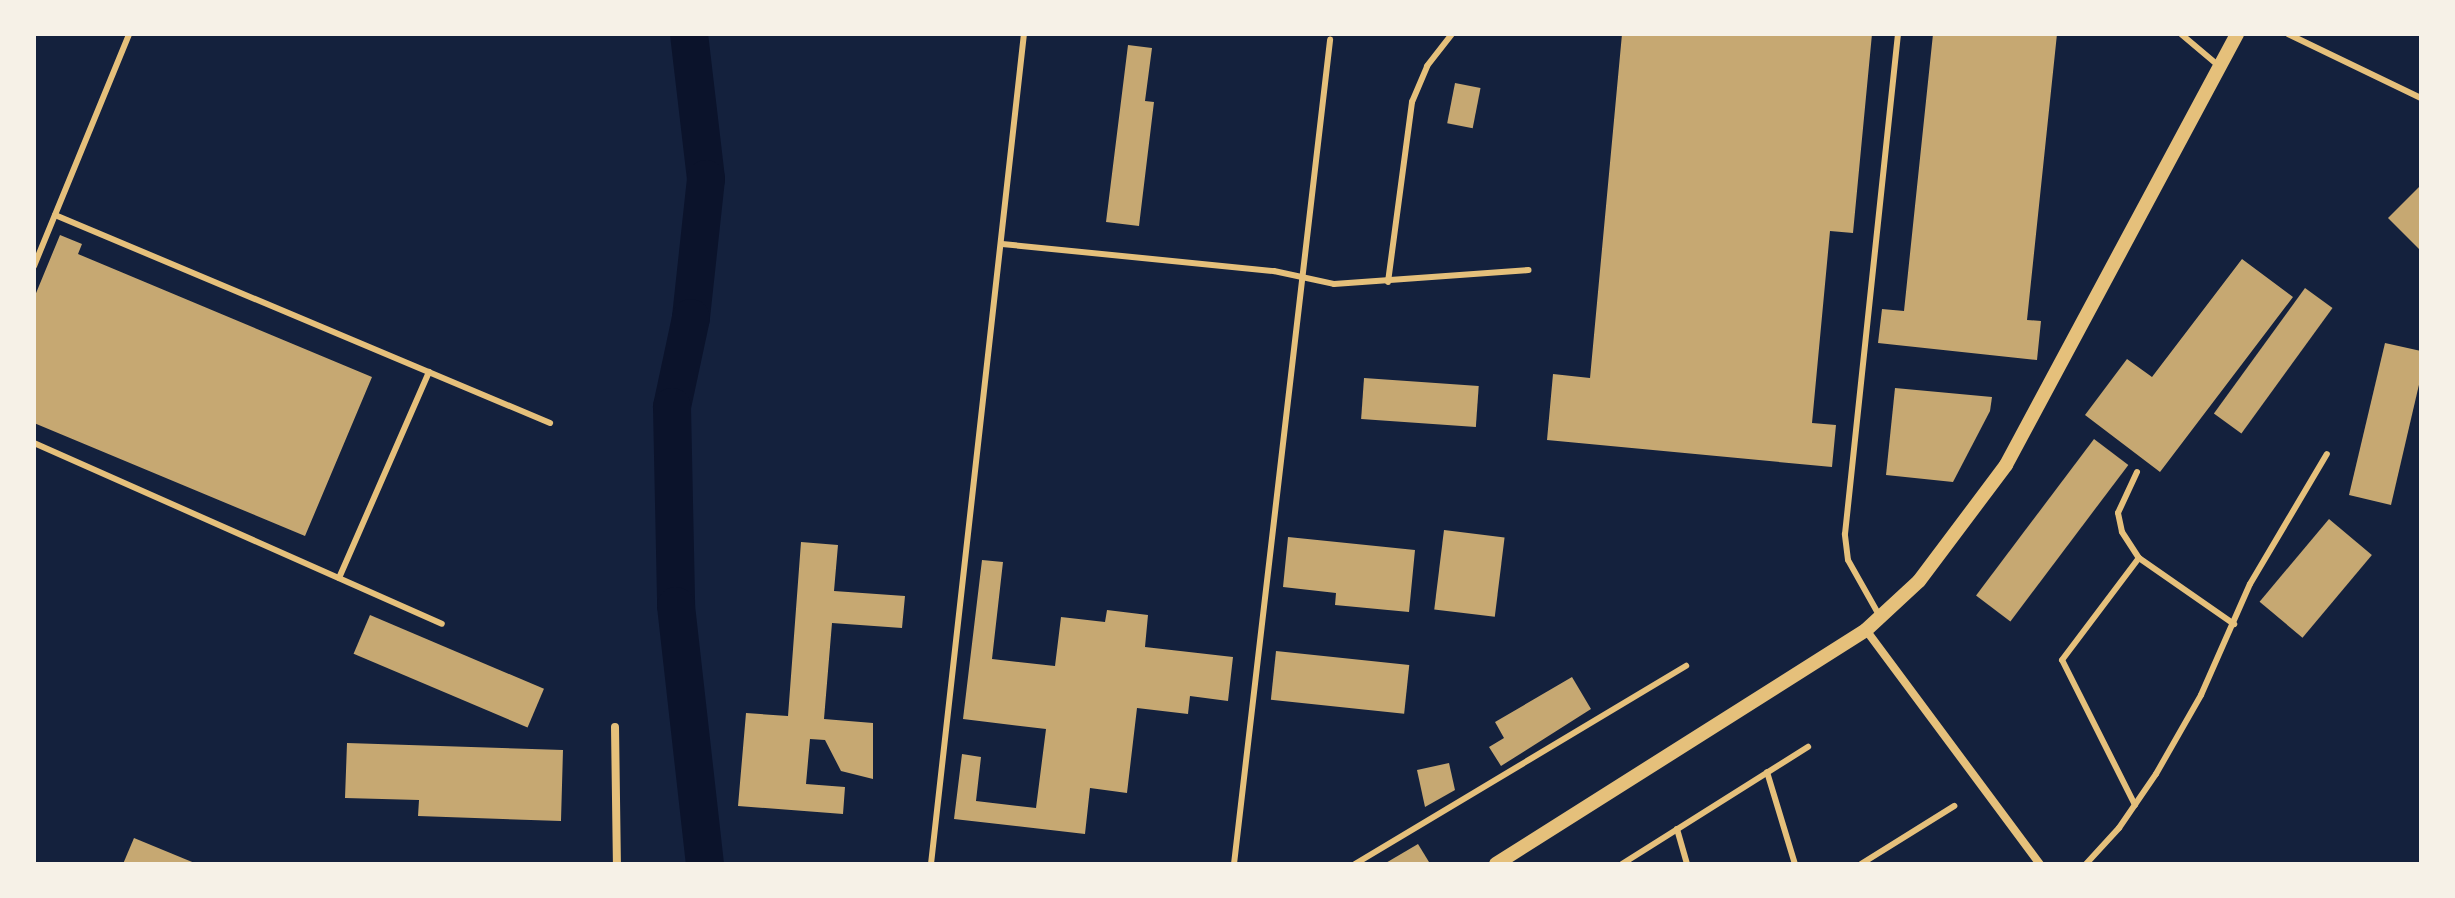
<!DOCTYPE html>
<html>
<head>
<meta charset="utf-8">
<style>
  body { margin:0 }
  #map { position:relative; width:2455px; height:898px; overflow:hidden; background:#14213d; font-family:"DejaVu Sans",sans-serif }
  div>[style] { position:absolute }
  .river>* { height:38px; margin:-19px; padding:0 19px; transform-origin:19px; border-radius:19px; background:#0b132b }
  .building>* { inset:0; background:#c6a872; transform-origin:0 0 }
  .service>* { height:6px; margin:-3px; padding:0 3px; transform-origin:3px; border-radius:3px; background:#e5c07b }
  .minor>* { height:8px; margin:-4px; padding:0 4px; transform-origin:4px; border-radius:4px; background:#e5c07b }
  .tertiary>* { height:14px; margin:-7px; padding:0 7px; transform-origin:7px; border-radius:7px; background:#e5c07b }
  span { translate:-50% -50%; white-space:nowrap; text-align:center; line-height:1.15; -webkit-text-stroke:8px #f6f1e7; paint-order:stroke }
  .frame { position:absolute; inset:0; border:36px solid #f6f1e7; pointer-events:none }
</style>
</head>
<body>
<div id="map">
  <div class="river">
    <i style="left:689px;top:34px;width:146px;rotate:83.3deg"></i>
    <i style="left:706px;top:179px;width:140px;rotate:96.2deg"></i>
    <i style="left:691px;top:318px;width:91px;rotate:102.1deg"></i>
    <i style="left:672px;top:407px;width:199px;rotate:88.8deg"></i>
    <i style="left:676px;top:606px;width:260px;rotate:83.6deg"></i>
  </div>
  <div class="building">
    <i style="clip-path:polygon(1622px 34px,1872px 34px,1853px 233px,1830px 231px,1812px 423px,1836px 425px,1832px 467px,1547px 440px,1553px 374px,1590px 378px)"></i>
    <i style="clip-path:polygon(1933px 34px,2057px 34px,2027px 320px,2041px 321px,2037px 360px,1878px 343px,1882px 309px,1904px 311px)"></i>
    <i style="clip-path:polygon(1128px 45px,1152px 48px,1145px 101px,1154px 102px,1139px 226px,1106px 222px)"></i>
    <i style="left:1455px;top:83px;width:26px;height:41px;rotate:11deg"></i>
    <i style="clip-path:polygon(2421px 185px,2421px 251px,2388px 218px)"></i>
    <i style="clip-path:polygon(60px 235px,82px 244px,78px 254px,372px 377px,305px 536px,34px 423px,34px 298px)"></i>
    <i style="clip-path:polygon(2242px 259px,2293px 297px,2160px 472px,2085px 415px,2127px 359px,2152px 377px)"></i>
    <i style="left:2305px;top:288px;width:34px;height:155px;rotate:36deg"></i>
    <i style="clip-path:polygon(2385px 343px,2421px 351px,2421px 376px,2391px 505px,2349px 495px)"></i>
    <i style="left:1364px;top:378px;width:115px;height:41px;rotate:4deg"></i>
    <i style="clip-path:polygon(1895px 388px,1992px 397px,1990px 411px,1953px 482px,1886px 475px)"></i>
    <i style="left:2094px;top:439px;width:43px;height:196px;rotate:37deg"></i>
    <i style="left:2329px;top:519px;width:56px;height:108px;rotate:40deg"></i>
    <i style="left:1444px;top:530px;width:61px;height:80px;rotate:7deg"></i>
    <i style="clip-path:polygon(1288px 537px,1415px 550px,1409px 612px,1335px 605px,1336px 593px,1283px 587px)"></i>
    <i style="clip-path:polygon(801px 542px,838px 545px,834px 591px,905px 596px,902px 628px,832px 623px,824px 719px,873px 723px,873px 779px,841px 771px,825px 740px,810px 739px,806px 784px,845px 787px,843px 814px,738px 806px,746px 713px,788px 716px)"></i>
    <i style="clip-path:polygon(982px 560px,1003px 562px,992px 659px,1055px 666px,1061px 617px,1105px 622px,1107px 610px,1148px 615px,1145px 647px,1233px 657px,1228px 701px,1190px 696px,1188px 714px,1137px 708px,1127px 793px,1090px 788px,1085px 834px,954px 819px,962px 754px,981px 757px,976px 801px,1036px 808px,1046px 729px,963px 719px)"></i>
    <i style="left:370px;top:615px;width:189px;height:42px;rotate:23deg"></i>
    <i style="left:1276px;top:651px;width:134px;height:49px;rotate:6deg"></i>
    <i style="clip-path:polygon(1572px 677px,1591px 709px,1501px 766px,1489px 747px,1504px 738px,1495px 722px)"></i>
    <i style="clip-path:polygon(347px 743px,563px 750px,561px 821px,418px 816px,419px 800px,345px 798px)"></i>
    <i style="clip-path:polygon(1449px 763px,1455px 790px,1425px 807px,1417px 770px)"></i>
    <i style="clip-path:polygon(134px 838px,197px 864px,123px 864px)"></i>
    <i style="clip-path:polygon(1418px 844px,1429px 862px,1384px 864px)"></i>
  </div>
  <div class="service">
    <i style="left:2181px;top:34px;width:50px;rotate:40.1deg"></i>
    <i style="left:2288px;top:34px;width:148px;rotate:25.7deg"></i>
    <i style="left:55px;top:215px;width:537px;rotate:22.79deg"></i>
    <i style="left:1002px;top:244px;width:273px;rotate:5.7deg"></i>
    <i style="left:1274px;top:271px;width:61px;rotate:12.2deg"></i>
    <i style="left:1334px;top:284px;width:195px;rotate:-4.1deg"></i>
    <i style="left:34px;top:266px;width:251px;rotate:-67.7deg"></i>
    <i style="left:1388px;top:282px;width:182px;rotate:-82.4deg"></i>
    <i style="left:1412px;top:102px;width:39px;rotate:-67deg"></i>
    <i style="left:1427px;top:66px;width:41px;rotate:-52deg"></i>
    <i style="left:34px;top:443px;width:446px;rotate:23.9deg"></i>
    <i style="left:2137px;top:472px;width:45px;rotate:114.9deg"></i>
    <i style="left:2118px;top:513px;width:19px;rotate:78deg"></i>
    <i style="left:2122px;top:532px;width:31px;rotate:57deg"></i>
    <i style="left:2139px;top:558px;width:116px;rotate:34.8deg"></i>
    <i style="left:339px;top:578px;width:225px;rotate:-66.4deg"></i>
    <i style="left:1879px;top:615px;width:63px;rotate:-119.4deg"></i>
    <i style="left:1848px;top:560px;width:26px;rotate:-97deg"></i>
    <i style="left:1845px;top:534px;width:503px;rotate:-83.95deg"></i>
    <i style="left:1767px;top:772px;width:96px;rotate:73.1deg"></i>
    <i style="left:2135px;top:805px;width:162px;rotate:-116.7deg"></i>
    <i style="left:2062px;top:660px;width:128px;rotate:-53deg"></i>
    <i style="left:1677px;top:829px;width:36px;rotate:74deg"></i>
    <i style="left:931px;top:864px;width:835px;rotate:-83.61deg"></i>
    <i style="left:1234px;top:864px;width:830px;rotate:-83.35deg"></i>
    <i style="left:1355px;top:864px;width:386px;rotate:-30.9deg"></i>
    <i style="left:1622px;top:864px;width:220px;rotate:-32.2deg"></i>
    <i style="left:1861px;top:864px;width:110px;rotate:-31.9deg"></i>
    <i style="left:2086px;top:864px;width:49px;rotate:-47.5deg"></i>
    <i style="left:2119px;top:828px;width:65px;rotate:-55.6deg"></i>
    <i style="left:2156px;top:774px;width:91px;rotate:-60.3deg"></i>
    <i style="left:2201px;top:695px;width:121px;rotate:-66.2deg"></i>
    <i style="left:2250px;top:584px;width:151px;rotate:-59.4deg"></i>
  </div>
  <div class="minor">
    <i style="left:1866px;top:630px;width:292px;rotate:53.4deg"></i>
    <i style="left:615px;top:727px;width:137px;rotate:89.2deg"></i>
  </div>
  <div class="tertiary">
    <i style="left:1496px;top:864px;width:438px;rotate:-32.3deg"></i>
    <i style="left:1866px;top:630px;width:72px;rotate:-42.8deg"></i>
    <i style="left:1919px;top:581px;width:145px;rotate:-53.1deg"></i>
    <i style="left:2006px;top:465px;width:489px;rotate:-61.8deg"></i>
  </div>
  <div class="frame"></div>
</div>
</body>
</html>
